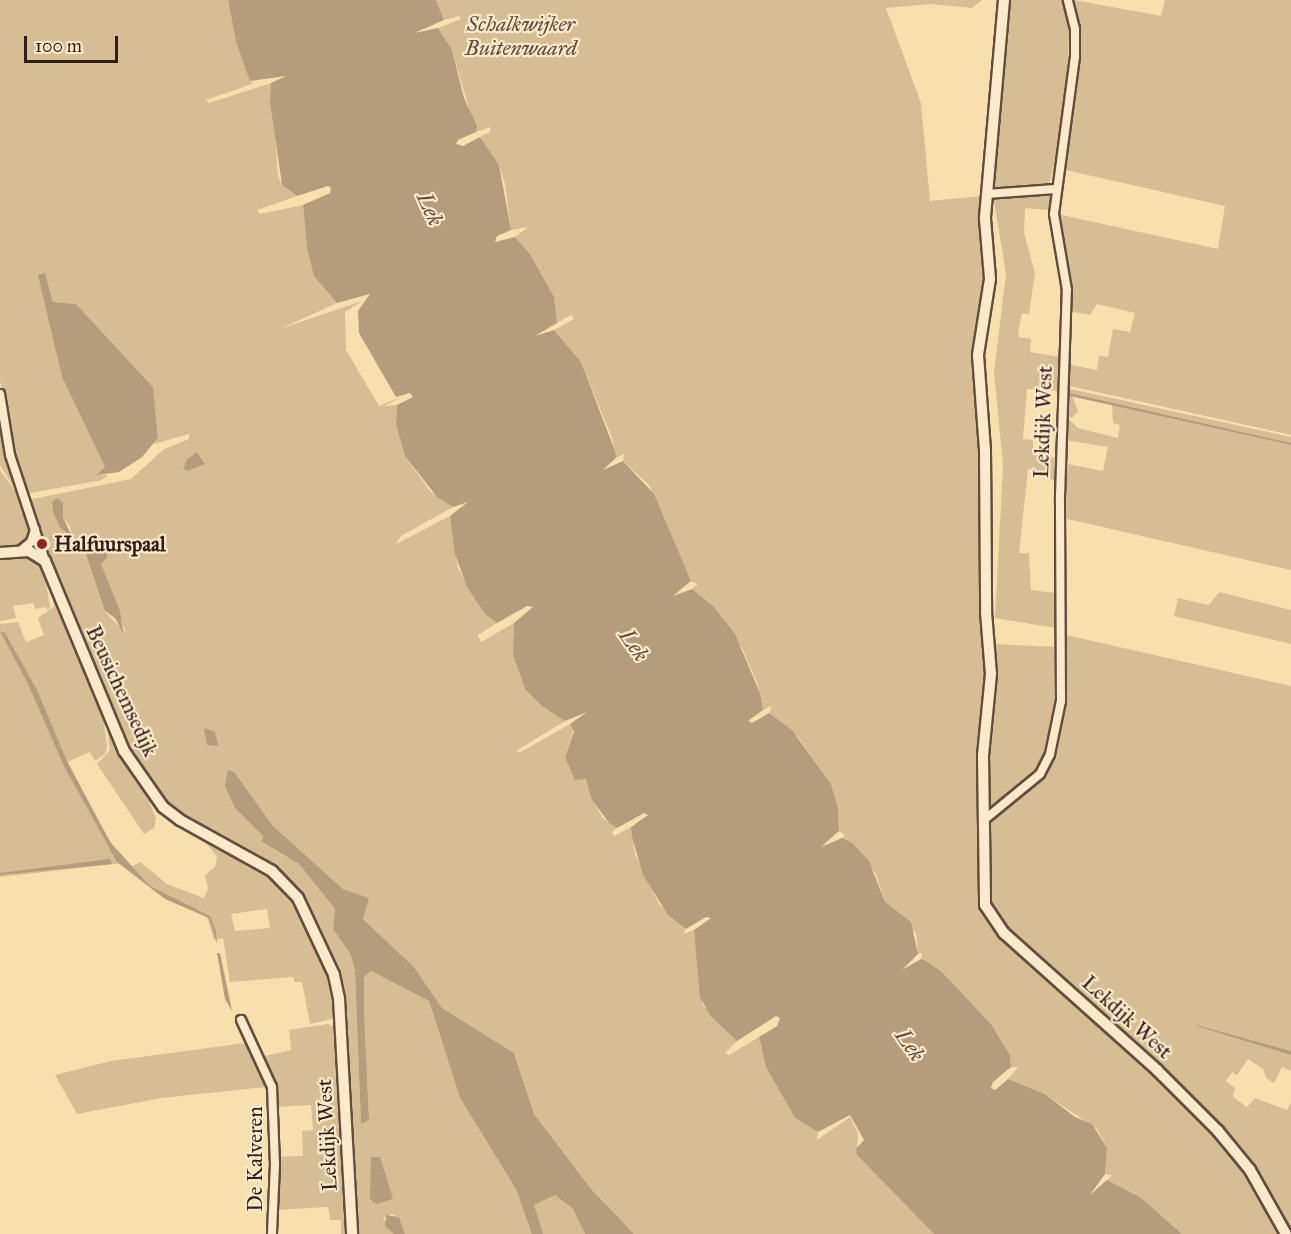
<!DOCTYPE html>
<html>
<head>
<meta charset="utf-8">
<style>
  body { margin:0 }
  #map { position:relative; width:1291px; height:1234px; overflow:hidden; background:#f7dfae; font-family:"IM FELL Great Primer",serif }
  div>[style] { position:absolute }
  .green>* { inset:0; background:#d5be94 }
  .water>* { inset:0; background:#b39d7a }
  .roads { filter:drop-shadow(2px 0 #624e3b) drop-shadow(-2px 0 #624e3b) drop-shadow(0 2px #624e3b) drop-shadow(0 -2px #624e3b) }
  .street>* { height:8px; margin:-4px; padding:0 4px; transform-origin:4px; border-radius:4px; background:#faeaca }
  .secondary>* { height:10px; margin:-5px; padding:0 5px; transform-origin:5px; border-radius:5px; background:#faeaca }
  .dots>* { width:16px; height:16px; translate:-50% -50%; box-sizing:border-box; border:3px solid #faeaca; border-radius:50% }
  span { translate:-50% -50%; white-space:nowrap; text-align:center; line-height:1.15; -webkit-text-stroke:4.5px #faeaca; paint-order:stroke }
  .park-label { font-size:21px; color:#624e3b; font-style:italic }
  .street-label { font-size:21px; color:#301e15 }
  .poi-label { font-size:21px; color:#301e15; font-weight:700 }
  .left { translate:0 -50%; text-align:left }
  .water-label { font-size:22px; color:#5e4a38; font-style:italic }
  .scale { position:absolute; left:24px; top:36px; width:94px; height:27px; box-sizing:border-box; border:3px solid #301e15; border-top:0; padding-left:8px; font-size:18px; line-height:21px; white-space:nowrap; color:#301e15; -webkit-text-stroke:4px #faeaca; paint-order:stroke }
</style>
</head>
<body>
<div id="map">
  <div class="green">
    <i style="clip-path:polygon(evenodd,0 0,228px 0,236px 42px,252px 84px,206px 100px,209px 103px,271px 83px,278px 176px,282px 185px,297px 196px,257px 210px,260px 214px,303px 205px,307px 248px,321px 284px,337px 303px,280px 329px,362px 301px,345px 312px,346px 350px,379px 406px,403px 396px,384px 406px,397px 405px,396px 425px,405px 456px,430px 491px,453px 507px,401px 536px,396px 544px,450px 516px,458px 568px,485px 614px,497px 623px,478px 635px,481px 642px,514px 623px,513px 655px,525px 689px,565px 721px,516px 751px,521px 752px,570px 724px,574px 727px,565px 757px,590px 785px,592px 800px,603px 818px,617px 828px,612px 832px,614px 836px,631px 827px,635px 854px,659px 904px,686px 929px,683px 934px,694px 930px,703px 1005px,737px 1041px,725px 1053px,729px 1055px,759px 1037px,766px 1067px,795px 1118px,818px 1132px,817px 1140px,850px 1117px,858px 1133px,857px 1155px,934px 1234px,634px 1234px,592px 1190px,534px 1114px,514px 1053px,442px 1008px,414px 967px,363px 919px,368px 898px,343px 889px,273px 826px,235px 773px,235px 808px,263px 836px,263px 843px,299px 864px,335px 909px,333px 929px,351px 955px,355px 972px,361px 1124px,369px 1120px,364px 1009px,364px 977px,371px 971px,429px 1001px,460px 1098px,517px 1191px,555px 1195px,573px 1209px,585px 1234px,405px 1234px,399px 1217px,391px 1214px,383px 1218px,394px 1234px,355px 1234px,341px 992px,295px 889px,180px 817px,149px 784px,120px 733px,71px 627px,28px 500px,131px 479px,164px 449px,189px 439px,189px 434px,154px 444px,158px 438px,153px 387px,76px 304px,53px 302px,45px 273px,47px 311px,62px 377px,105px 467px,97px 474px,108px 475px,102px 480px,25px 494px,15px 465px,0 380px,0 0,197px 452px,205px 464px,192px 470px,183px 469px,187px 459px,197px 452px,0 0,62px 500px,63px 517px,71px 528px,70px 536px,60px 528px,53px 512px,52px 502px,62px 500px,0 0,101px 540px,108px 557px,101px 564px,126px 633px,106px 613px,85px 553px,101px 540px)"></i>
    <i style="clip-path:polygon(436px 0,982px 0,972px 8px,931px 4px,886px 8px,921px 103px,930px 201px,983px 196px,993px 248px,995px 283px,983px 353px,991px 480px,989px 657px,978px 753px,982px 911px,995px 931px,1204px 1121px,1251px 1179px,1283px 1234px,1182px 1234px,1140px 1197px,1107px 1180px,1112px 1175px,1105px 1174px,1107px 1148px,1097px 1129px,1045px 1094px,1008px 1079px,1018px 1067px,1011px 1067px,1010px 1055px,991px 1024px,942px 972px,921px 959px,922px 953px,918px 954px,916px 933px,885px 902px,875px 872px,842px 838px,845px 835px,839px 831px,838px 808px,831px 784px,798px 737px,769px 713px,772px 706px,763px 710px,758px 685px,742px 648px,720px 614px,692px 589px,698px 584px,691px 581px,649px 485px,623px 461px,624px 454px,616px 458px,612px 438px,581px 362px,554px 330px,574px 319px,571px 315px,557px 323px,551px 292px,530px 254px,515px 237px,528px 227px,511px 230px,505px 184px,499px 165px,480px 137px,490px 132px,490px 127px,476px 132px,452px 50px,438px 28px,461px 19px,459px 16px,444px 20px)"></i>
    <i style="clip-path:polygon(1008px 0,1064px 0,1070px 19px,1065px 115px,1049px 186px,993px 189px)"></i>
    <i style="clip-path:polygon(1074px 0,1161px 16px,1165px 0,1291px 0,1291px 435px,1065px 385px,1066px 364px,1097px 370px,1099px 356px,1108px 357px,1113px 329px,1130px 332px,1135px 313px,1097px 304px,1090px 315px,1068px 311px,1057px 214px,1218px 249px,1225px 206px,1061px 169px,1077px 47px)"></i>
    <i style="clip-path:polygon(1051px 191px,1050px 210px,1025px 208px,1024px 233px,1035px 273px,1029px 314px,1022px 313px,1018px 332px,1019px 337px,1031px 339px,1030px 352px,1060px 357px,1059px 391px,1027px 389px,1023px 439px,1033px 440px,1033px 454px,1057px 458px,1055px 480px,1050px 479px,1050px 473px,1028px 469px,1019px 553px,1029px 553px,1031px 590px,1056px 593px,1056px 628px,995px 618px,1003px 465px,994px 372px,1006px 274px,993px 195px)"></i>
    <i style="clip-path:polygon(1066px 388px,1291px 437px,1291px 443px,1071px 393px,1078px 411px,1072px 418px,1065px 414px)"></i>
    <i style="clip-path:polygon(1112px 405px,1291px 445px,1291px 570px,1063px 518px,1063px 463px,1103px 471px,1108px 447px,1064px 440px,1065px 416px,1078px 428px,1118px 438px,1120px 425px,1113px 423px)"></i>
    <i style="clip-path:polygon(0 406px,20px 494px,18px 494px,0 465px)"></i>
    <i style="clip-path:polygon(0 470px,23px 501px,33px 530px,27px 544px,0 550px)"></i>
    <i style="clip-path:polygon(29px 556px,43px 566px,50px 607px,48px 611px,46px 607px,35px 609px,33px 603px,13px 606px,16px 618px,0 621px,0 557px)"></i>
    <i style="clip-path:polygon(52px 587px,102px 709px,107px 747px,105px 754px,95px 761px,90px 752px,65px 763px,123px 863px,0 877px,0 624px,18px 622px,26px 642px,44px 635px,38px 618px,54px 607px)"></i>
    <i style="clip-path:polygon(1219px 592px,1291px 610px,1291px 644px,1174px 616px,1178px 598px,1209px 605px)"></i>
    <i style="clip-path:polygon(1062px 634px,1291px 686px,1291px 1051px,1197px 1025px,1291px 1055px,1291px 1071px,1282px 1067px,1274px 1083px,1266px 1078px,1263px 1069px,1248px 1059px,1237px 1075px,1232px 1072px,1226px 1081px,1235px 1088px,1233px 1097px,1247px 1107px,1255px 1098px,1287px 1110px,1291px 1102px,1291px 1233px,1239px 1150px,1006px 933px,990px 912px,987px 821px,1042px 772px,1055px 742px)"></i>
    <i style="clip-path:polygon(995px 644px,1056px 647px,1056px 696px,1042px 763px,989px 808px,986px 757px,996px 691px)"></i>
    <i style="clip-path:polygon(106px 720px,142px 783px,156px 818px,154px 828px,144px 834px,97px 764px,110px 750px)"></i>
    <i style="clip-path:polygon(evenodd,200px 835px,274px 876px,292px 895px,332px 981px,336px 1018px,310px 1024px,302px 982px,295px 982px,293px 977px,230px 982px,223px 938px,214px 940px,207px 917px,157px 893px,128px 869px,140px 862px,167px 884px,204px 898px,208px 888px,205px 875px,215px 867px,217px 857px,200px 835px,267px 909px,270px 928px,235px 931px,231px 914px,267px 909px)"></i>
    <i style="clip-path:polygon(328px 1024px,338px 1028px,350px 1234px,341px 1234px,341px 1220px,330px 1220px,328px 1207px,274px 1210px,275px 1157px,303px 1156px,302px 1131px,313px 1130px,311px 1105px,275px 1107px,261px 1057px,291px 1050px,289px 1030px)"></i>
    <i style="clip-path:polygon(245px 1043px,261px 1072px,265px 1087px,161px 1098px,77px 1114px,55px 1075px,111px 1061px)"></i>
  </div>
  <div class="water">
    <i style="clip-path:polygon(228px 0,436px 0,444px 20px,414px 33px,438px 28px,452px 50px,464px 98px,477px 126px,476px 132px,458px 140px,456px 144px,463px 146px,480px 137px,499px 165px,511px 230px,497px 236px,495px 242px,515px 237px,530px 254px,554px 297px,557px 323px,535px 336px,554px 330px,581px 362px,615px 451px,616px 458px,603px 470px,623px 461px,654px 494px,691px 581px,673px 596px,692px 589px,714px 607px,735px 634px,760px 693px,763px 710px,748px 721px,752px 723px,769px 713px,792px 730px,831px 784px,838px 808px,839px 831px,821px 847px,842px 838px,852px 843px,869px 861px,885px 902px,911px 922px,918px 954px,902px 970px,921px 959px,926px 961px,942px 972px,991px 1024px,1010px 1055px,1011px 1067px,993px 1082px,991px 1088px,995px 1090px,1008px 1079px,1045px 1094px,1075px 1117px,1092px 1124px,1107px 1148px,1105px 1174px,1090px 1195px,1107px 1180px,1140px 1197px,1182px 1234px,934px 1234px,857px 1155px,856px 1149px,864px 1140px,850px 1115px,818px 1132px,795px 1118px,766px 1067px,759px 1037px,777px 1026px,780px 1018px,776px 1016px,737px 1041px,710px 1015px,700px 997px,694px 930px,711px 918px,706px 917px,686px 929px,668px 915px,643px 875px,632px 837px,631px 827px,648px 815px,644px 813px,617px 828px,610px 824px,592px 800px,586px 779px,575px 780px,565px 757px,574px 731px,570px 724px,587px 712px,565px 721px,542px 706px,525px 689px,513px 655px,514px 623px,533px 607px,527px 606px,497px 623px,485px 614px,467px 587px,455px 554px,450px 516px,468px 502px,453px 507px,437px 497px,405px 456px,396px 425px,397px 405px,413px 397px,410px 393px,396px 397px,359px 333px,358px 311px,370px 294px,337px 303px,314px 276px,307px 248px,303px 205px,330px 193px,331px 188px,328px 186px,297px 196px,282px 185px,270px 102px,271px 83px,286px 76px,250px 81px,236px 42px)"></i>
    <i style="clip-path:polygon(45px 273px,53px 302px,76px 304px,153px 387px,158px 438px,142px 457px,119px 472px,96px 475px,105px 467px,62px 377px,38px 275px)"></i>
    <i style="clip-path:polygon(1070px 393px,1291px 443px,1291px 445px,1070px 396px)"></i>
    <i style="clip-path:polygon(197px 452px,205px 464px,188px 471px,183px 469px,187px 459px)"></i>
    <i style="clip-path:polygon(57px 498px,63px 502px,63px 517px,72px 537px,60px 528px,53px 512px,52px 502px)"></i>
    <i style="clip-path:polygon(100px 540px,108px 557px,101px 564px,120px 611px,124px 635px,115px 618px,105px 611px,85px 552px,91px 543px)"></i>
    <i style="clip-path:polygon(0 631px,5px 633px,37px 690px,66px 759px,110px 842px,150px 886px,210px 916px,216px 931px,217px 944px,209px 918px,165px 899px,117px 862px,64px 766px,27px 682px)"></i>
    <i style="clip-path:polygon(204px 728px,215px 732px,218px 746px,207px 745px)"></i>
    <i style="clip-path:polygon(228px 770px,235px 773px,273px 826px,343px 889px,369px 898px,363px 919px,414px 967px,442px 1008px,514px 1053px,534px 1114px,592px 1190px,634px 1234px,585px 1234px,573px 1209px,555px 1195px,534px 1205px,543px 1234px,532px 1234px,517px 1191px,460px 1098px,429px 1001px,371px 971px,364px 977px,364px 1009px,369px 1120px,361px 1124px,355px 972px,351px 955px,333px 929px,335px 909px,299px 864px,262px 842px,263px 836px,235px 808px,225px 786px)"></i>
    <i style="clip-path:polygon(110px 859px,112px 864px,0 875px,0 873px)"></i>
    <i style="clip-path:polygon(217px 953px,220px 953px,232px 1011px,225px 999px)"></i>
    <i style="clip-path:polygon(1197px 1025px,1291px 1051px,1291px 1055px,1197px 1026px)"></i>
    <i style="clip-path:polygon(371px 1157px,380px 1157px,393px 1199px,376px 1204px,370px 1199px)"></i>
    <i style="clip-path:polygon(386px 1215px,399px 1217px,405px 1234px,394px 1234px,385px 1226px)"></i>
  </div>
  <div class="roads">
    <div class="street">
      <i style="left:987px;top:194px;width:68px;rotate:-4.2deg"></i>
      <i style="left:0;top:394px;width:62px;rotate:80.7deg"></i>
      <i style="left:10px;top:455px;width:112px;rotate:71.7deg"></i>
      <i style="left:21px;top:550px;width:13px;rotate:-39deg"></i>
      <i style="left:31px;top:542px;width:13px;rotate:-72deg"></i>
      <i style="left:984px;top:820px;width:72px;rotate:-39.4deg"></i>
      <i style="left:1040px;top:774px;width:22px;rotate:-63deg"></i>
      <i style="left:1050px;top:754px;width:54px;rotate:-78.3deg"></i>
      <i style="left:1061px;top:701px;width:205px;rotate:-90.3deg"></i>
      <i style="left:1060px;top:496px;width:206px;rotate:-88.1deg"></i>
      <i style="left:1067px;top:290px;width:77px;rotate:-99.7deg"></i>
      <i style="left:1054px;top:214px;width:159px;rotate:-82.4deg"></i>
      <i style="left:1075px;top:56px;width:27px;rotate:-90deg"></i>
      <i style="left:1075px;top:29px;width:30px;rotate:-104deg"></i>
      <i style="left:241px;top:1020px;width:74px;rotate:65.2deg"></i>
      <i style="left:272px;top:1087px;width:77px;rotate:87.8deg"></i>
      <i style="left:275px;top:1164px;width:70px;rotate:92.5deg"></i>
    </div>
    <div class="secondary">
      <i style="left:1004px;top:0;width:220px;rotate:95deg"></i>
      <i style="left:985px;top:219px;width:60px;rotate:85.2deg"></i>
      <i style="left:990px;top:279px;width:77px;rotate:99deg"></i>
      <i style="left:978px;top:355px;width:95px;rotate:85.8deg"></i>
      <i style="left:985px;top:450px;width:162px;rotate:89.6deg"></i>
      <i style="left:986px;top:612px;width:62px;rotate:85.4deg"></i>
      <i style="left:991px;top:674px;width:82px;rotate:95.6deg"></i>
      <i style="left:983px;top:756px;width:149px;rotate:89.2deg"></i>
      <i style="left:985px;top:905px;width:34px;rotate:56deg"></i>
      <i style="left:1004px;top:933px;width:205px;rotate:41.8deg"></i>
      <i style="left:1157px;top:1070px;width:86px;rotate:45deg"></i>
      <i style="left:1218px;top:1131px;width:50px;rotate:50.6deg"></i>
      <i style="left:1250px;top:1170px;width:73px;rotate:60.6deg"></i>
      <i style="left:0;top:553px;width:29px;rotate:-4deg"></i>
      <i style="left:29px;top:551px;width:19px;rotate:32deg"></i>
      <i style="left:45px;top:561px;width:206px;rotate:67.4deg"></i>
      <i style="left:124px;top:751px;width:68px;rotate:55.1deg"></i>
      <i style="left:163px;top:807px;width:21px;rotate:37deg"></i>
      <i style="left:180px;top:820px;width:105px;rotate:29deg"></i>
      <i style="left:272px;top:871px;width:37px;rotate:46deg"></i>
      <i style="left:298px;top:898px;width:85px;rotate:64.9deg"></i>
      <i style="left:334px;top:975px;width:25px;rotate:78deg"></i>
      <i style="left:339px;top:999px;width:235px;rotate:86.8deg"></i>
    </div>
  </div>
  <div class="dots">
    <i style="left:42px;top:544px;background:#8f2418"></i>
  </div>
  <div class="park-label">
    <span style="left:521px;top:36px">Schalkwijker<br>Buitenwaard</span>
  </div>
  <div class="street-label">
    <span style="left:1043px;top:422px;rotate:-88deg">Lekdijk West</span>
    <span style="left:122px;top:691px;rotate:65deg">Beusichemsedijk</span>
    <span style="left:1127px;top:1017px;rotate:42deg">Lekdijk West</span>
    <span style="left:327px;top:1135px;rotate:-93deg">Lekdijk West</span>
    <span style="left:255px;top:1159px;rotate:-90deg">De Kalveren</span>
  </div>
  <div class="poi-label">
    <span class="left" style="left:54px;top:544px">Halfuurspaal</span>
  </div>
  <div class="water-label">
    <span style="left:430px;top:209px;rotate:66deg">Lek</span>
    <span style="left:634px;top:645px;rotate:55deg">Lek</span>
    <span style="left:910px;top:1045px;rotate:55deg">Lek</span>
  </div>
  <div class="scale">100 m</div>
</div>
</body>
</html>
